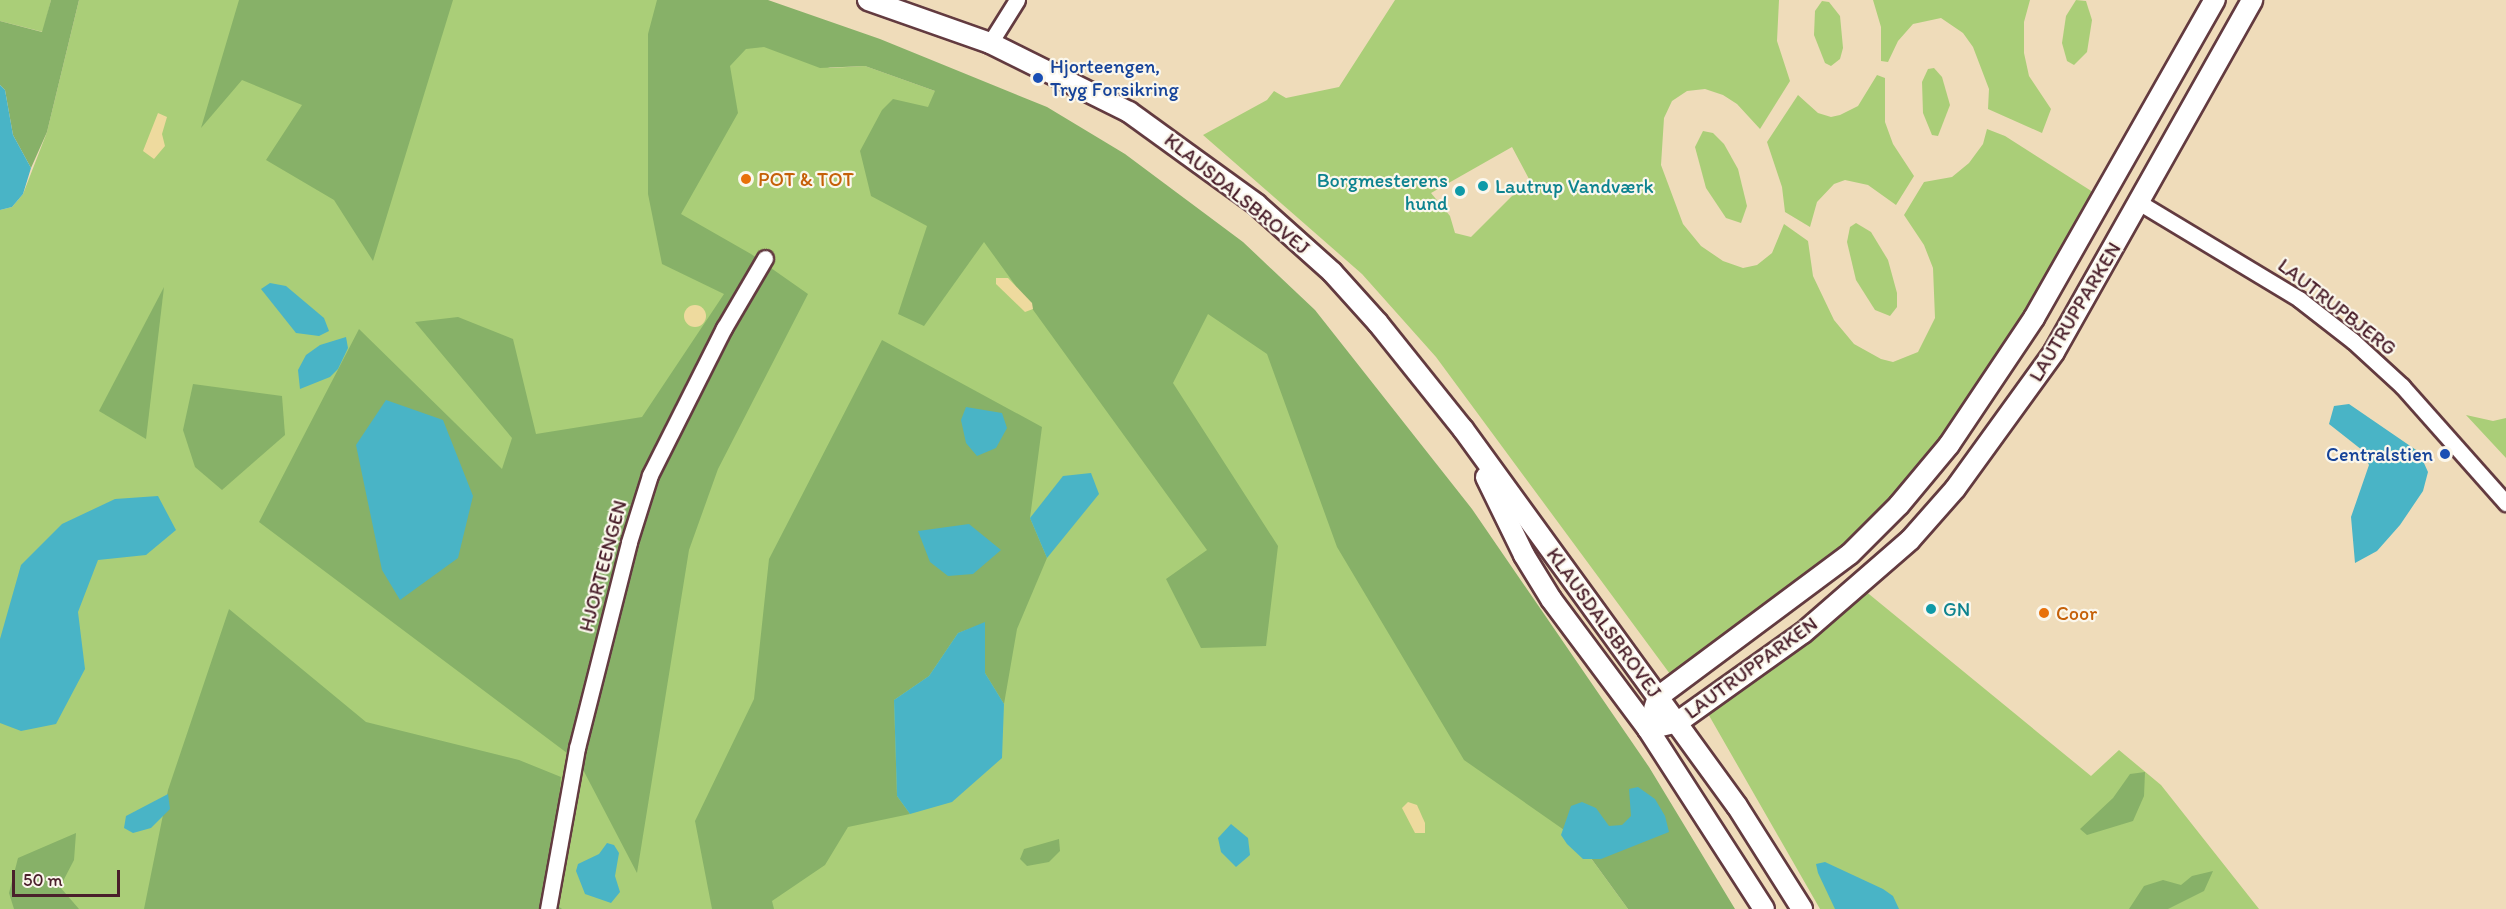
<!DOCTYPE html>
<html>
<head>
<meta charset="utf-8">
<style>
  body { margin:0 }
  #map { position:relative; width:2506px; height:909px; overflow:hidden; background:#efdcba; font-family:Itim,sans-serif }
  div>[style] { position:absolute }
  .green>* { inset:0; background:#aace78 }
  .forest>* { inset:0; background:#87b168 }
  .sand>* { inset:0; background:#eeda9e }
  .round { border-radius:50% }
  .water>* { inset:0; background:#49b4c6 }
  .roads { filter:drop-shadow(2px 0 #633b40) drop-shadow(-2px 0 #633b40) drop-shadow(0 2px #633b40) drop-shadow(0 -2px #633b40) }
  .minor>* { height:15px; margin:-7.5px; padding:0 7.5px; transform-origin:7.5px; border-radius:7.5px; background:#fff }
  .tertiary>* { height:20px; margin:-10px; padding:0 10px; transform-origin:10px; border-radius:10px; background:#fff }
  .dots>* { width:16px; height:16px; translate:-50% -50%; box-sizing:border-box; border:3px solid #fbf7ec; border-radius:50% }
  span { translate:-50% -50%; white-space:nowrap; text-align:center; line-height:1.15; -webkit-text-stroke:4.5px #fbf7ec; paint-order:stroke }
  .transit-label { font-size:20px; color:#164399 }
  .left { translate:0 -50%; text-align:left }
  .right { translate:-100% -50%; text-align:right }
  .food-label { font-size:20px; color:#c56008 }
  .culture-label { font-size:20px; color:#0d838f }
  .street-label { font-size:20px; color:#4a1f2b }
  .scale { position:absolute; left:12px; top:870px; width:108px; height:27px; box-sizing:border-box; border:3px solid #4a1f2b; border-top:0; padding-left:8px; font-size:18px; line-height:21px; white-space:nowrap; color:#4a1f2b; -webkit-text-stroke:4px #fbf7ec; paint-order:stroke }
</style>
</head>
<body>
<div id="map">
  <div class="green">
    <i style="clip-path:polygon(0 0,51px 0,43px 32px,0 21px)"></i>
    <i style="clip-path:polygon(79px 0,659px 0,830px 68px,865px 66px,935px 91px,1223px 278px,1577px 839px,1628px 909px,0 909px,0 210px,12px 207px,23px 194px,47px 132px)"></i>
    <i style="clip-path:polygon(evenodd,1395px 0,1779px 0,1777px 41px,1790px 81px,1760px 129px,1737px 104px,1723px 95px,1705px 89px,1687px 91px,1672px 101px,1664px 118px,1661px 165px,1683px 224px,1701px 246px,1723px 261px,1743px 268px,1757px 265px,1772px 253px,1784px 224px,1808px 241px,1813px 276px,1834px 320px,1854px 344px,1881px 359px,1893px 362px,1918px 352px,1935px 318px,1933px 268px,1924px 245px,1904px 215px,1924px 182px,1952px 177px,1969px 163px,1983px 144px,1987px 129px,2005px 136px,2096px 194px,2002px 357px,1943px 440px,1892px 497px,1803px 583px,1670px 674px,1436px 357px,1362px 274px,1203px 135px,1267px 100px,1274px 91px,1286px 98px,1339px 87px,1395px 0,1512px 147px,1529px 179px,1471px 237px,1455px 233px,1450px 216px,1431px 193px,1512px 147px)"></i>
    <i style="clip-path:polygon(1873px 0,2030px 0,2024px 22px,2024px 53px,2029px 76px,2051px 109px,2042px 133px,1988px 109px,1989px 89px,1973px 47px,1963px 33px,1941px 18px,1913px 24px,1898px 41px,1888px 62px,1881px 61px,1881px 27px)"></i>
    <i style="clip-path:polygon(2076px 0,2086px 1px,2092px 20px,2087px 52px,2074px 65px,2067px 61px,2062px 43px,2066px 16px)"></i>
    <i style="clip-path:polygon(1822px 1px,1829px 2px,1840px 16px,1843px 48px,1840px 59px,1831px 66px,1825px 63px,1814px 35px,1815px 11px)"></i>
    <i style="clip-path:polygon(1934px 68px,1942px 77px,1950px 105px,1938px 136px,1932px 135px,1923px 113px,1922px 82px,1928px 69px)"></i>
    <i style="clip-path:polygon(1877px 75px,1885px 78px,1885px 122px,1893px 144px,1914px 176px,1896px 205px,1868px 185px,1845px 180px,1834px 184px,1817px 202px,1810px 227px,1785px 212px,1782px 187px,1767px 142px,1798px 95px,1818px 113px,1831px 117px,1840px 115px,1858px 106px)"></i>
    <i style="clip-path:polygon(1703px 131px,1713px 133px,1724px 144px,1738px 169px,1747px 206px,1741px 223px,1726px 218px,1706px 188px,1695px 147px)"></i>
    <i style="clip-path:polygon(1856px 223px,1871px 232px,1888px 260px,1897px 293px,1897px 307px,1890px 316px,1875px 310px,1856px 280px,1847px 242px,1850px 227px)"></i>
    <i style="clip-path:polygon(2466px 415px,2493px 421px,2506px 418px,2506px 458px)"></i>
    <i style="clip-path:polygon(1864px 590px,2091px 776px,2119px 750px,2161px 785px,2259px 909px,1820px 909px,1707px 712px)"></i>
  </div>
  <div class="forest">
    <i style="clip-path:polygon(51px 0,79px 0,47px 132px,31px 168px,13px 135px,5px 90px,0 85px,0 21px,42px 32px)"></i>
    <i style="clip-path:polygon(239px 0,453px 0,373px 261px,334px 200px,266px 160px,302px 105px,242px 80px,201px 128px)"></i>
    <i style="clip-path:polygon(657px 0,768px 0,880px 39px,1047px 107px,1125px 154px,1243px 242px,1315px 310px,1472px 509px,1649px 767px,1735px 909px,1628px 909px,1577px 839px,1464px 760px,1337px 547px,1267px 354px,1208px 314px,1173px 383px,1278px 546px,1266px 646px,1201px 648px,1166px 579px,1207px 550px,984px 242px,924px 326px,898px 314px,927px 226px,871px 196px,860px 151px,882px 110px,893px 99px,928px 107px,935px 91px,865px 66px,820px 68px,764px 47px,746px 49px,730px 66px,738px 113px,681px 214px,751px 254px,808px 294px,718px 469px,689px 550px,637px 873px,579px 762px,259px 522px,359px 329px,502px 469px,512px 438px,415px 322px,458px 317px,513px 339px,536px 434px,642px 417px,724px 294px,662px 264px,648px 194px,648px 34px)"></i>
    <i style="clip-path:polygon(164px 287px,146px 439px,99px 411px)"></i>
    <i style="clip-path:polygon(882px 340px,1042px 427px,1030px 518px,1047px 558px,1017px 629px,1004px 704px,985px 673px,985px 623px,958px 633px,929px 676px,894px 700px,897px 796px,910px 814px,848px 827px,825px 865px,772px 901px,774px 909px,712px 909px,695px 821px,754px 699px,769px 559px)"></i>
    <i style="clip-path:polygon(193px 384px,282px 396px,285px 435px,222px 490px,195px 467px,183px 430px)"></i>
    <i style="clip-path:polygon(229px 609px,366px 722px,519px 760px,561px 777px,554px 858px,554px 903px,562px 909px,144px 909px,168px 790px)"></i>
    <i style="clip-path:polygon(2145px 772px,2144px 796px,2133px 821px,2087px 835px,2080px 829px,2113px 798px,2130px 774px)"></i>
    <i style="clip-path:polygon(76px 833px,74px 860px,60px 887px,79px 909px,14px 909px,9px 893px,18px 858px)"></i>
    <i style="clip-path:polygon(1059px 839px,1060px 851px,1049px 862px,1027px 866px,1020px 859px,1024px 849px)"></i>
    <i style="clip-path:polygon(2213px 871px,2204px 891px,2168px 909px,2129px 909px,2144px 886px,2163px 880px,2181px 885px,2192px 876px)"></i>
  </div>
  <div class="sand">
    <i style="clip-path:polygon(158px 113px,167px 117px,162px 134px,165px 146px,154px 159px,143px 151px)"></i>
    <i style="clip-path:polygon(996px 278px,1008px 278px,1032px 303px,1033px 309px,1025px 312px,996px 284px)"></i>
    <i class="round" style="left:684px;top:305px;width:22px;height:22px"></i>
    <i style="clip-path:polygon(1408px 802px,1417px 805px,1425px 823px,1425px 833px,1415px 833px,1402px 808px)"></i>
  </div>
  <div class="water">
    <i style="clip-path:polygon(0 85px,5px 90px,13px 135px,31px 168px,23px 194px,12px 207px,0 210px)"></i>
    <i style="clip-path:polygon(270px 283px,286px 286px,324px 318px,329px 331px,319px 336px,296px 333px,261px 289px)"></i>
    <i style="clip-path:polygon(346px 337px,348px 348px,338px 369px,330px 377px,300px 389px,298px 370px,306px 355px,320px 345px)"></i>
    <i style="clip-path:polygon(386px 400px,443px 420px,473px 496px,458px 558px,400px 600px,382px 570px,356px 445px)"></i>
    <i style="clip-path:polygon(2349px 404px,2419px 452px,2428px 472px,2423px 491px,2400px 525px,2377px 551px,2355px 563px,2351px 517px,2369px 465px,2362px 450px,2329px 424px,2334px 406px)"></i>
    <i style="clip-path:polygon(966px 407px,1002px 413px,1007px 428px,996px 448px,977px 456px,966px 443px,961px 420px)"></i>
    <i style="clip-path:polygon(1091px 473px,1099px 494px,1047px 558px,1030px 518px,1063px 476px)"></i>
    <i style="clip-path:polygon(158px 496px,176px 530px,146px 555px,98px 560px,78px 612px,85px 669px,56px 724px,21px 731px,0 723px,0 639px,21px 565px,62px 524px,115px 499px)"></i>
    <i style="clip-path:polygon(969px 524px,1001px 550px,973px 574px,948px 576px,930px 562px,918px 531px)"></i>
    <i style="clip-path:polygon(985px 622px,985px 673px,1004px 704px,1002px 758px,952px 802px,910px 814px,897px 796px,894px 700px,929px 676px,958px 633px)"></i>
    <i style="clip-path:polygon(1638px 787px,1655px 799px,1665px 816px,1669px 832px,1601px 859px,1583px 859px,1567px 844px,1561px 835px,1571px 806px,1582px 802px,1596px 808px,1609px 826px,1622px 825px,1631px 816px,1629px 789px)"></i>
    <i style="clip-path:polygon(168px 794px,170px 809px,151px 828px,133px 833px,124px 828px,126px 816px)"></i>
    <i style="clip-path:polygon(1231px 824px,1248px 838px,1250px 855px,1236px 867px,1221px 852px,1218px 838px)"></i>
    <i style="clip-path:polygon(607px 843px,614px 845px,619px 853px,615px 876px,620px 892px,611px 903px,585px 894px,576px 871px,578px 864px,599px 854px)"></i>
    <i style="clip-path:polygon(1825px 862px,1883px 889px,1893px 896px,1899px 909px,1835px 909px,1818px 873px,1816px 864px)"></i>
  </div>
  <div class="roads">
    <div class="minor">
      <i style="left:990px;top:43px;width:51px;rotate:-57.9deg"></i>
      <i style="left:2140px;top:203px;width:186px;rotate:31.1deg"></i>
      <i style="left:2299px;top:299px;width:68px;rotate:37.9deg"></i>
      <i style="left:2353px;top:341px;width:67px;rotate:42.6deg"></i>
      <i style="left:2402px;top:386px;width:157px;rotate:48.4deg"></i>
      <i style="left:548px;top:909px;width:164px;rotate:-79.8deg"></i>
      <i style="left:577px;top:748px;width:212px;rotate:-75.8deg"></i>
      <i style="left:629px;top:542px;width:70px;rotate:-72.6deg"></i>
      <i style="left:650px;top:475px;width:165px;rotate:-63.3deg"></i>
      <i style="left:724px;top:328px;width:81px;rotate:-59.6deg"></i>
    </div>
    <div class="tertiary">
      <i style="left:868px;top:0;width:129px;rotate:19.4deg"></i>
      <i style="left:990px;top:43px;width:155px;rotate:26.4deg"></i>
      <i style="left:1129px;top:112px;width:157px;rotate:35.9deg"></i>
      <i style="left:1256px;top:204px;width:102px;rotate:41.8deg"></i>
      <i style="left:1332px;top:272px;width:69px;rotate:48deg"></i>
      <i style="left:1378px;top:323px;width:136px;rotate:51.3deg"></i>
      <i style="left:1463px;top:429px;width:466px;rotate:54deg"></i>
      <i style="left:1737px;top:806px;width:122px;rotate:57.7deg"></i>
      <i style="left:1486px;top:477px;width:87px;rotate:64deg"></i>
      <i style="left:1524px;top:555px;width:52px;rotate:58.5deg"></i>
      <i style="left:1551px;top:599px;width:162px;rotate:53.3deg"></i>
      <i style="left:1648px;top:729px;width:214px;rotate:57.2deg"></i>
      <i style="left:1654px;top:709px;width:13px;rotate:-72deg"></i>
      <i style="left:1658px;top:697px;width:239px;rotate:-36.7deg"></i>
      <i style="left:1850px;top:554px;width:69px;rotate:-45deg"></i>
      <i style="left:1899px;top:505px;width:78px;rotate:-50.2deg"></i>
      <i style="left:1949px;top:445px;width:153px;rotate:-56.2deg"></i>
      <i style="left:2034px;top:318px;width:366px;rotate:-60.4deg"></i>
      <i style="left:1648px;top:729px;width:31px;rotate:-13deg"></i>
      <i style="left:1678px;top:722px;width:153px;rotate:-35.5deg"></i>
      <i style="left:1803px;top:633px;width:142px;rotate:-41deg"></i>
      <i style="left:1910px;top:540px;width:68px;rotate:-48.6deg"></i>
      <i style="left:1955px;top:489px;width:169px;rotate:-54.1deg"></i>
      <i style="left:2054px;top:352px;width:404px;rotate:-60.6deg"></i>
    </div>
  </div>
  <div class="dots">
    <i style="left:1038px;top:78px;background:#1a4fb4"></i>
    <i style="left:746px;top:179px;background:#e8710a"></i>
    <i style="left:1483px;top:186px;background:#0f9aa8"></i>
    <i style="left:1460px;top:191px;background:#0f9aa8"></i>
    <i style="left:2445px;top:454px;background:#1a4fb4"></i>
    <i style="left:1931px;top:609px;background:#0f9aa8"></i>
    <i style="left:2044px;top:613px;background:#e8710a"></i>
  </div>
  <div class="transit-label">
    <span class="left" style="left:1050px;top:78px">Hjorteengen,<br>Tryg Forsikring</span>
    <span class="right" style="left:2433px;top:454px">Centralstien</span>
  </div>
  <div class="food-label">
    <span class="left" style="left:758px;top:179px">POT &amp; TOT</span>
    <span class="left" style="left:2056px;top:613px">Coor</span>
  </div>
  <div class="culture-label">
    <span class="right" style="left:1448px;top:192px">Borgmesterens<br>hund</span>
    <span class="left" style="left:1495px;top:186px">Lautrup Vandværk</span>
    <span class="left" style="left:1943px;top:609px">GN</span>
  </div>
  <div class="street-label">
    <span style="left:1237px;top:194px;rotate:39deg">KLAUSDALSBROVEJ</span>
    <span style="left:2337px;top:307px;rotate:38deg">LAUTRUPBJERG</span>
    <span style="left:2075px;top:312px;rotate:-59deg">LAUTRUPPARKEN</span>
    <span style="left:603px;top:566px;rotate:-75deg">HJORTEENGEN</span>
    <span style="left:1604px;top:623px;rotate:54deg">KLAUSDALSBROVEJ</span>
    <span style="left:1751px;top:668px;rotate:-36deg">LAUTRUPPARKEN</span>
  </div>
  <div class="scale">50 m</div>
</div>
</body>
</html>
